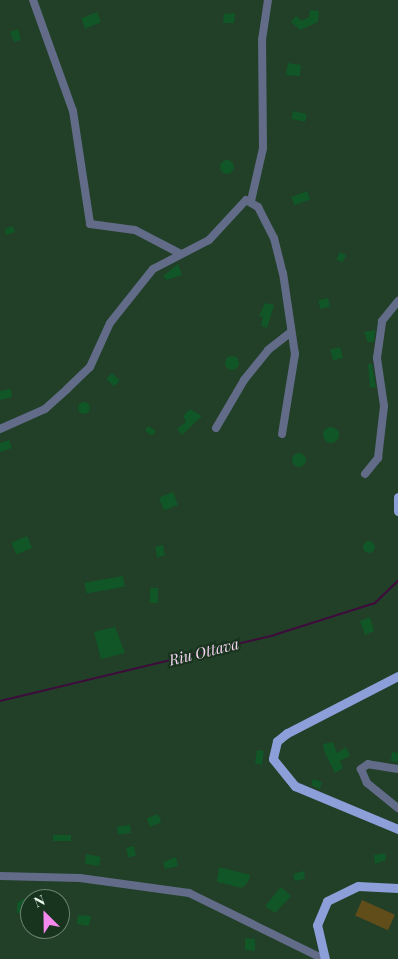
<!DOCTYPE html>
<html>
<head>
<meta charset="utf-8">
<style>
  body { margin:0 }
  #map { position:relative; width:398px; height:959px; overflow:hidden; background:#223f28; font-family:"Playfair Display",serif }
  div>[style] { position:absolute }
  .green>* { inset:0; background:#604d1a; transform-origin:0 0 }
  .stream>* { height:2px; margin:-1px; padding:0 1px; transform-origin:1px; border-radius:1px; background:#3e0b3c }
  .building>* { inset:0; background:#115627; transform-origin:0 0 }
  .round { border-radius:50% }
  .minor>* { height:8px; margin:-4px; padding:0 4px; transform-origin:4px; border-radius:4px; background:#626c88 }
  .major>* { height:9px; margin:-4.5px; padding:0 4.5px; transform-origin:4.5px; border-radius:4.5px; background:#8c9fd8 }
  span { translate:-50% -50%; white-space:nowrap; text-align:center; line-height:1.15; -webkit-text-stroke:4.5px #18341e; paint-order:stroke }
  .water-label { font-size:15px; color:#f6d5f2; font-style:italic }
  .north { position:absolute; left:20px; top:889px; width:50px; height:50px; box-sizing:border-box; background:#18341e; border:1px solid #6b8270; border-radius:50%; rotate:337deg; font-size:14px; font-weight:700; line-height:20px; text-align:center; color:#e7f8ea }
  .north::after { content:''; display:block; margin:auto; width:18px; height:22px; background:#f589ee; clip-path:polygon(50% 0,100% 100%,50% 72%,0 100%) }
</style>
</head>
<body>
<div id="map">
  <div class="green">
    <i style="left:362px;top:900px;width:36px;height:17px;rotate:24deg"></i>
  </div>
  <div class="stream">
    <i style="left:0;top:701px;width:282px;rotate:-13.5deg"></i>
    <i style="left:274px;top:635px;width:106px;rotate:-17.6deg"></i>
    <i style="left:375px;top:603px;width:32px;rotate:-44deg"></i>
  </div>
  <div class="building">
    <i style="clip-path:polygon(310px 10px,319px 11px,318px 22px,300px 30px,291px 22px,296px 16px,302px 21px,309px 17px)"></i>
    <i style="left:97px;top:12px;width:11px;height:17px;rotate:68deg"></i>
    <i style="clip-path:polygon(235px 13px,234px 23px,223px 23px,224px 14px)"></i>
    <i style="clip-path:polygon(18px 29px,21px 40px,14px 42px,10px 32px)"></i>
    <i style="clip-path:polygon(288px 63px,301px 65px,300px 76px,286px 75px)"></i>
    <i style="left:293px;top:111px;width:14px;height:8px;rotate:12deg"></i>
    <i class="round" style="left:220px;top:160px;width:14px;height:14px"></i>
    <i style="left:307px;top:191px;width:9px;height:17px;rotate:69deg"></i>
    <i style="clip-path:polygon(13px 226px,15px 232px,6px 235px,5px 229px)"></i>
    <i style="left:340px;top:252px;width:7px;height:8px;rotate:27deg"></i>
    <i style="clip-path:polygon(178px 264px,182px 275px,167px 280px,163px 276px)"></i>
    <i style="left:328px;top:298px;width:9px;height:10px;rotate:77deg"></i>
    <i style="clip-path:polygon(265px 303px,274px 305px,267px 328px,261px 326px,263px 317px,259px 316px)"></i>
    <i style="clip-path:polygon(375px 330px,374px 342px,368px 342px,364px 332px)"></i>
    <i style="left:340px;top:347px;width:11px;height:10px;rotate:75deg"></i>
    <i class="round" style="left:225px;top:356px;width:14px;height:14px"></i>
    <i style="clip-path:polygon(368px 364px,372px 364px,376px 388px,370px 387px)"></i>
    <i style="left:112px;top:373px;width:11px;height:8px;rotate:45deg"></i>
    <i style="clip-path:polygon(11px 389px,12px 397px,0 400px,0 391px)"></i>
    <i class="round" style="left:78px;top:402px;width:12px;height:12px"></i>
    <i style="clip-path:polygon(190px 409px,202px 416px,182px 435px,177px 429px,186px 422px,183px 416px)"></i>
    <i style="left:148px;top:426px;width:9px;height:6px;rotate:32deg"></i>
    <i class="round" style="left:323px;top:427px;width:16px;height:16px"></i>
    <i style="clip-path:polygon(9px 440px,12px 448px,0 452px,0 443px)"></i>
    <i class="round" style="left:292px;top:453px;width:14px;height:14px"></i>
    <i style="left:173px;top:492px;width:14px;height:15px;rotate:69deg"></i>
    <i style="left:27px;top:536px;width:13px;height:17px;rotate:67deg"></i>
    <i class="round" style="left:363px;top:541px;width:12px;height:12px"></i>
    <i style="left:163px;top:545px;width:11px;height:8px;rotate:80deg"></i>
    <i style="left:123px;top:576px;width:11px;height:39px;rotate:80deg"></i>
    <i style="left:150px;top:588px;width:8px;height:15px"></i>
    <i style="clip-path:polygon(370px 617px,374px 631px,365px 635px,360px 621px)"></i>
    <i style="clip-path:polygon(115px 627px,125px 653px,101px 659px,94px 632px)"></i>
    <i style="clip-path:polygon(333px 742px,337px 753px,346px 747px,350px 756px,340px 761px,343px 768px,335px 773px,324px 751px,323px 744px)"></i>
    <i style="left:257px;top:750px;width:7px;height:14px;rotate:8deg"></i>
    <i style="clip-path:polygon(392px 752px,398px 753px,398px 762px,391px 761px)"></i>
    <i style="clip-path:polygon(313px 779px,322px 782px,320px 789px,311px 785px)"></i>
    <i style="left:158px;top:814px;width:9px;height:12px;rotate:69deg"></i>
    <i style="left:130px;top:825px;width:8px;height:13px;rotate:83deg"></i>
    <i style="left:71px;top:835px;width:6px;height:18px;rotate:90deg"></i>
    <i style="left:134px;top:846px;width:10px;height:8px;rotate:79deg"></i>
    <i style="clip-path:polygon(385px 853px,386px 860px,375px 864px,374px 855px)"></i>
    <i style="clip-path:polygon(86px 854px,101px 857px,99px 866px,85px 864px)"></i>
    <i style="clip-path:polygon(176px 857px,178px 866px,165px 869px,163px 862px)"></i>
    <i style="clip-path:polygon(219px 867px,250px 875px,248px 882px,242px 888px,217px 882px)"></i>
    <i style="clip-path:polygon(304px 871px,305px 879px,295px 881px,293px 874px)"></i>
    <i style="clip-path:polygon(281px 887px,291px 896px,275px 913px,265px 906px)"></i>
    <i style="clip-path:polygon(23px 899px,30px 900px,30px 914px,17px 913px,17px 903px)"></i>
    <i style="clip-path:polygon(78px 915px,91px 916px,89px 926px,77px 924px)"></i>
    <i style="clip-path:polygon(245px 938px,255px 939px,255px 951px,245px 950px)"></i>
  </div>
  <div class="minor">
    <i style="left:33px;top:0;width:118px;rotate:70.2deg"></i>
    <i style="left:73px;top:111px;width:114px;rotate:81.4deg"></i>
    <i style="left:90px;top:224px;width:45px;rotate:7.6deg"></i>
    <i style="left:135px;top:230px;width:50px;rotate:27.6deg"></i>
    <i style="left:251px;top:201px;width:54px;rotate:-77.2deg"></i>
    <i style="left:263px;top:148px;width:108px;rotate:-90.5deg"></i>
    <i style="left:262px;top:40px;width:40px;rotate:-81.5deg"></i>
    <i style="left:216px;top:428px;width:56px;rotate:-59.7deg"></i>
    <i style="left:244px;top:380px;width:38px;rotate:-51deg"></i>
    <i style="left:268px;top:350px;width:28px;rotate:-38deg"></i>
    <i style="left:0;top:429px;width:49px;rotate:-24deg"></i>
    <i style="left:45px;top:409px;width:30px;rotate:-42deg"></i>
    <i style="left:67px;top:389px;width:32px;rotate:-44deg"></i>
    <i style="left:90px;top:367px;width:48px;rotate:-65.6deg"></i>
    <i style="left:110px;top:323px;width:69px;rotate:-51.5deg"></i>
    <i style="left:153px;top:269px;width:63px;rotate:-27.4deg"></i>
    <i style="left:209px;top:240px;width:54px;rotate:-47.2deg"></i>
    <i style="left:246px;top:200px;width:14px;rotate:30deg"></i>
    <i style="left:258px;top:207px;width:35px;rotate:63deg"></i>
    <i style="left:274px;top:238px;width:36px;rotate:76deg"></i>
    <i style="left:283px;top:273px;width:82px;rotate:81.6deg"></i>
    <i style="left:295px;top:354px;width:81px;rotate:99.2deg"></i>
    <i style="left:365px;top:474px;width:21px;rotate:-51deg"></i>
    <i style="left:378px;top:458px;width:52px;rotate:-83.4deg"></i>
    <i style="left:384px;top:406px;width:49px;rotate:-98.3deg"></i>
    <i style="left:377px;top:358px;width:37px;rotate:-82deg"></i>
    <i style="left:382px;top:321px;width:26px;rotate:-51deg"></i>
    <i style="left:398px;top:769px;width:30px;rotate:-171deg"></i>
    <i style="left:368px;top:764px;width:9px;rotate:144deg"></i>
    <i style="left:361px;top:769px;width:15px;rotate:67deg"></i>
    <i style="left:367px;top:783px;width:40px;rotate:39deg"></i>
    <i style="left:0;top:876px;width:80px;rotate:1.4deg"></i>
    <i style="left:80px;top:878px;width:110px;rotate:7.8deg"></i>
    <i style="left:189px;top:893px;width:150px;rotate:26.1deg"></i>
  </div>
  <div class="major">
    <i style="left:398px;top:497px;width:14px;rotate:90deg"></i>
    <i style="left:398px;top:676px;width:125px;rotate:152.8deg"></i>
    <i style="left:287px;top:733px;width:13px;rotate:141deg"></i>
    <i style="left:277px;top:741px;width:18px;rotate:103deg"></i>
    <i style="left:273px;top:759px;width:35px;rotate:51deg"></i>
    <i style="left:295px;top:786px;width:112px;rotate:22.7deg"></i>
    <i style="left:325px;top:959px;width:35px;rotate:-103deg"></i>
    <i style="left:317px;top:925px;width:26px;rotate:-67deg"></i>
    <i style="left:327px;top:901px;width:34px;rotate:-26deg"></i>
    <i style="left:358px;top:886px;width:40px;rotate:2.9deg"></i>
  </div>
  <div class="water-label">
    <span style="left:204px;top:652px;rotate:-14deg">Riu Ottava</span>
  </div>
  <div class="north">N</div>
</div>
</body>
</html>
